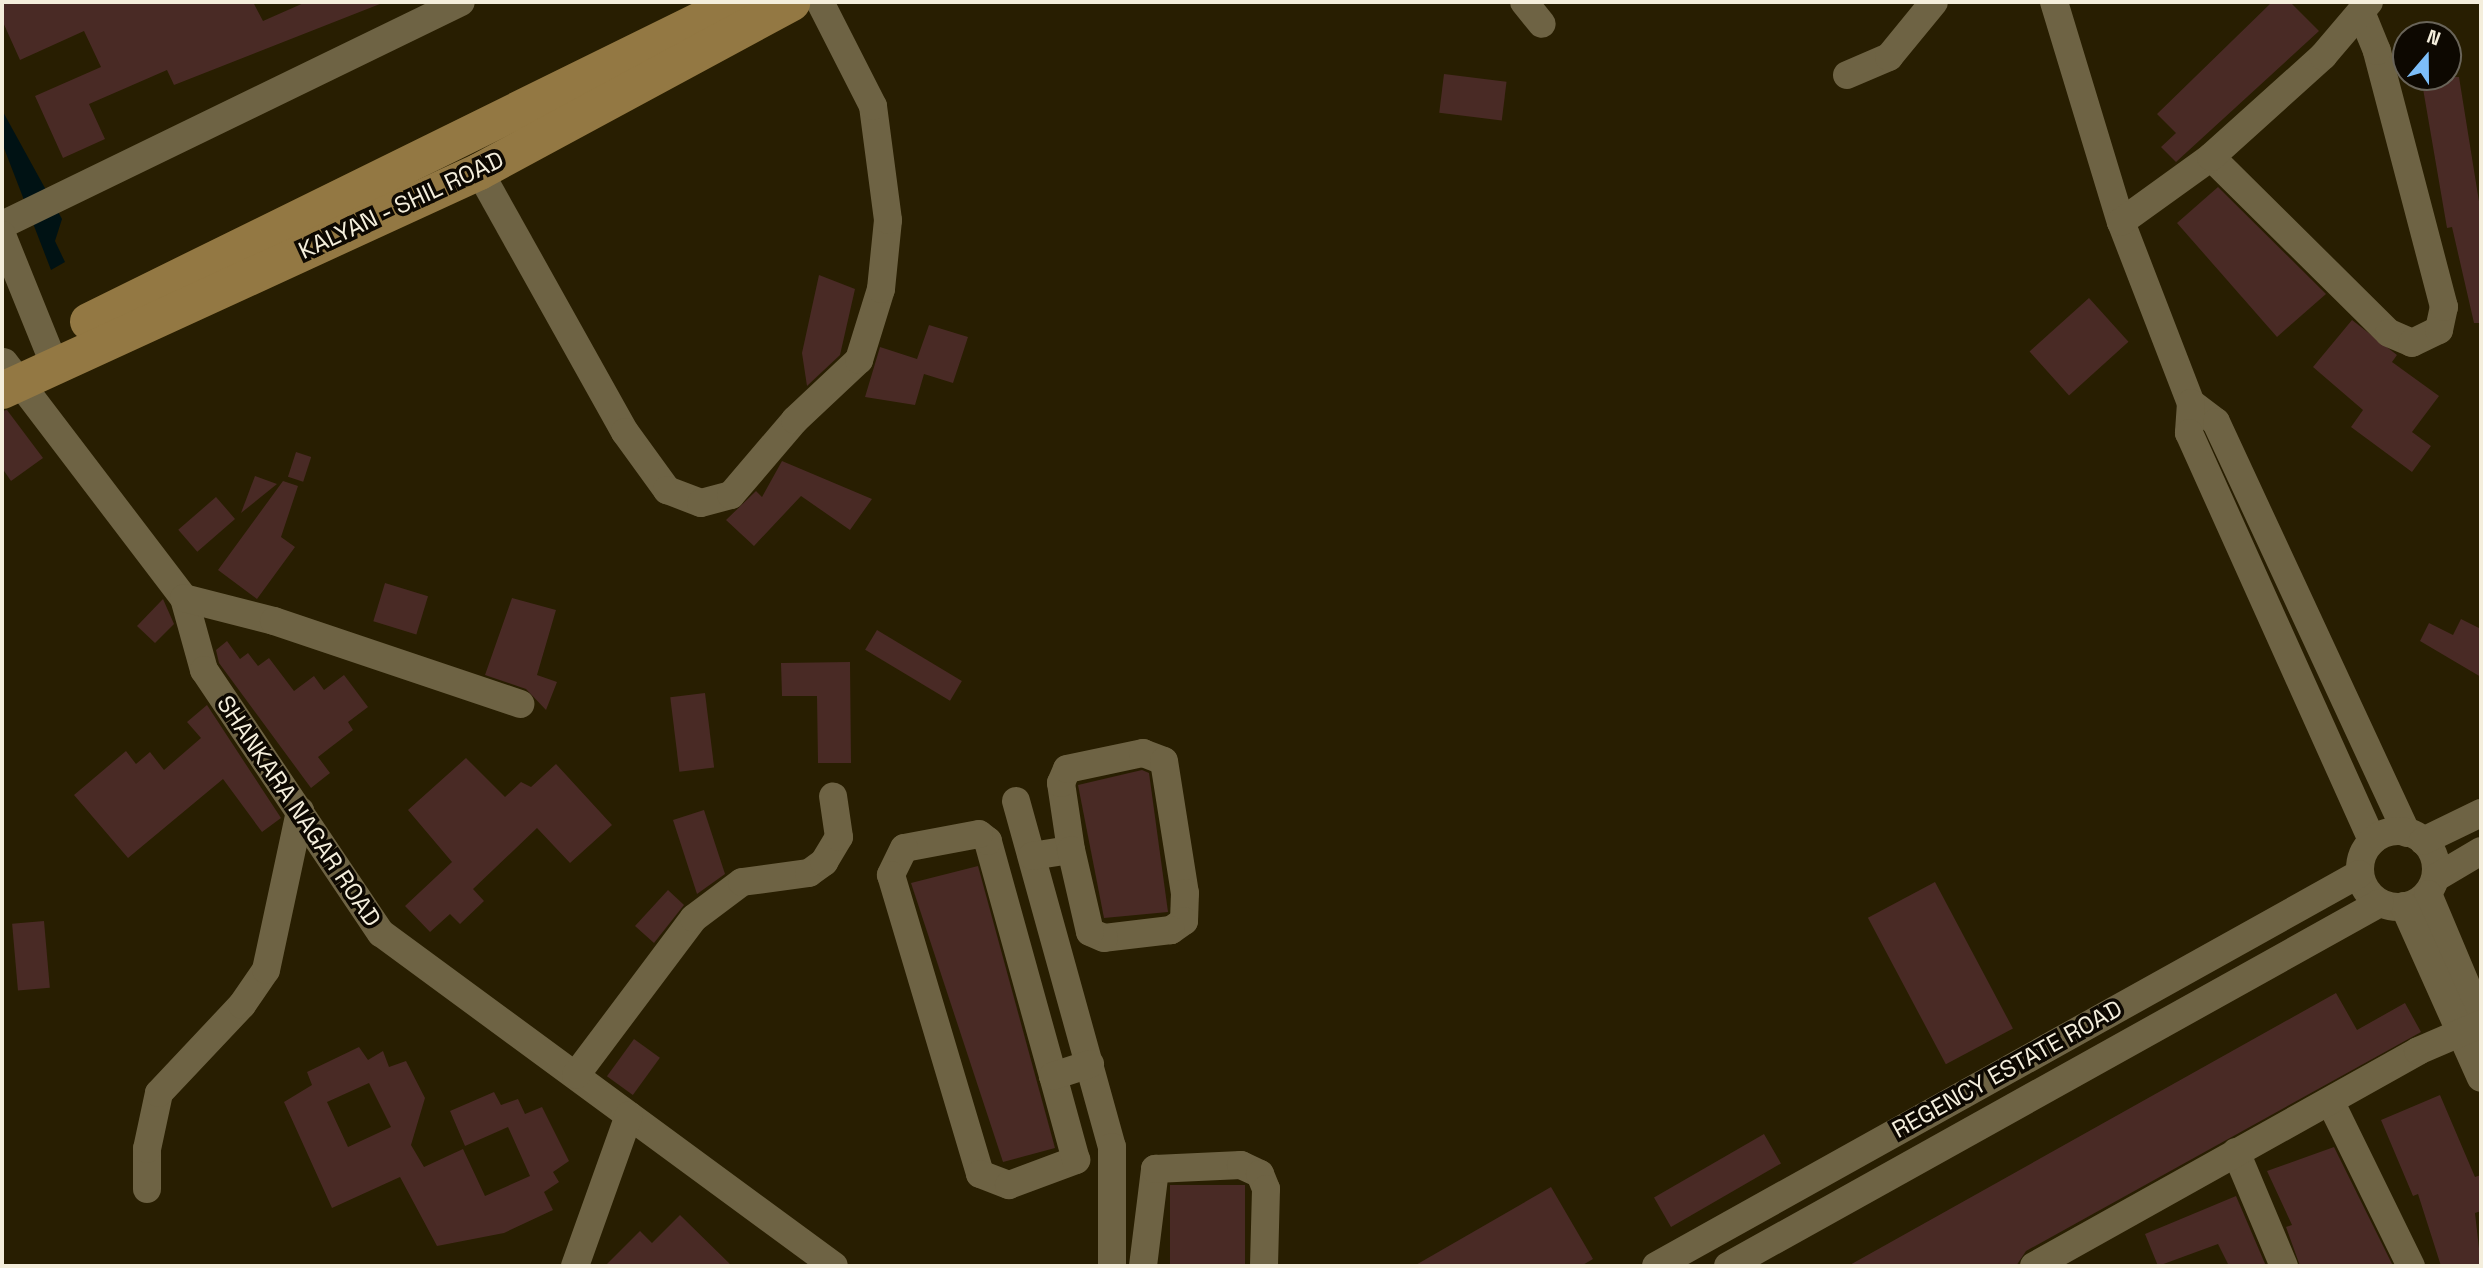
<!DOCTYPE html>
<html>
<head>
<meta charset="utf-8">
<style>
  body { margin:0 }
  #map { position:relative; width:2483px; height:1268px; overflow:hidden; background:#281e01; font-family:"Space Grotesk",sans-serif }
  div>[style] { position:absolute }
  .water>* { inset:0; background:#001214 }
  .building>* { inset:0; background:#492a25; transform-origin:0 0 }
  .minor>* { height:28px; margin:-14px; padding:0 14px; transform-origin:14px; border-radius:14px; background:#6e6344 }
  .minor>.ring { margin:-14px; padding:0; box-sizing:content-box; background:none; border:28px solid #6e6344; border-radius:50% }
  .major>* { height:37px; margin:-18.5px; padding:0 18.5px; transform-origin:18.5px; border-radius:18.5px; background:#937843 }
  span { translate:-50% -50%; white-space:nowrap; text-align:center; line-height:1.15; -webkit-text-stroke:7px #0d0801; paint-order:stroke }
  .street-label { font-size:24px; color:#f4eedc }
  .frame { position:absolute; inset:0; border:4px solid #f4eedc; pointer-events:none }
  .north { position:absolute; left:2392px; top:21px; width:70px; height:70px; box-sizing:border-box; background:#0d0801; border:2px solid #696459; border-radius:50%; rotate:20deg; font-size:19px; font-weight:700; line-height:28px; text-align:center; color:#f4eedc }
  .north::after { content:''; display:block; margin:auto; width:24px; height:32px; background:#7dbef9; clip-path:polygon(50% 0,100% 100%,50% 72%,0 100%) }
</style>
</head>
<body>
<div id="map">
  <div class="water">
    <i style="clip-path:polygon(2px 110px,62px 219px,55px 241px,65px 262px,51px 270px,2px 143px)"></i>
  </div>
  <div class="building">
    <i style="clip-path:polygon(2px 2px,253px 2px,263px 21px,306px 2px,385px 2px,174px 85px,167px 70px,89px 104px,105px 139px,63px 158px,35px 96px,101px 67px,84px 31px,20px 60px,2px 20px)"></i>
    <i style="clip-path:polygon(2272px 2px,2290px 2px,2319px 31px,2176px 162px,2161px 147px,2176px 133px,2157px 114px)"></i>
    <i style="left:1444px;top:74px;width:63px;height:39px;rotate:7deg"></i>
    <i style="clip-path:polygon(2421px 77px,2459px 77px,2481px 214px,2481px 323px,2474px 323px,2452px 227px,2447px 228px)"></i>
    <i style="clip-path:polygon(2218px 187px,2326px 294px,2277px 337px,2177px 223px)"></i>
    <i style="clip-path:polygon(819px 275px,855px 289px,840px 355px,807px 386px,802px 353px)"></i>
    <i style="left:2089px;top:298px;width:59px;height:80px;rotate:48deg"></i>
    <i style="clip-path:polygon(2352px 320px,2397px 355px,2392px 362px,2439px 396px,2412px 432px,2431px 446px,2412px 472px,2351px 427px,2363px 410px,2313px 367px)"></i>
    <i style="clip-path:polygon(929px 325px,968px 337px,953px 383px,924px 374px,915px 405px,865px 397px,880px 347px,917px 359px)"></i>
    <i style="clip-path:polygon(7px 410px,43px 458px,11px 481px,2px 468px,2px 411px)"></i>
    <i style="left:296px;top:452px;width:16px;height:26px;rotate:18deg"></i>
    <i style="clip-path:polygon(782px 461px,872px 499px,850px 530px,801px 496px,754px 546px,726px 520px,756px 491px,762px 497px)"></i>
    <i style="clip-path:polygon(255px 476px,277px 484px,241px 513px)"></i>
    <i style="clip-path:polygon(283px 481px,298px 486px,281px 537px,295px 547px,257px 599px,218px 570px)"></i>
    <i style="left:216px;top:497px;width:29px;height:50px;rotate:49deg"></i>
    <i style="left:385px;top:583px;width:45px;height:40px;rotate:17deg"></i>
    <i style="clip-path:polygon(512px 598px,556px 610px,537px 675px,557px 682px,546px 710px,526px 689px,485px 675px)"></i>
    <i style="clip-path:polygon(163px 599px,174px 624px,155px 643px,137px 626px)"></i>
    <i style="clip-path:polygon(2461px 619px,2481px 629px,2481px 677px,2420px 641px,2429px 623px,2453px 635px)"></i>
    <i style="left:877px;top:630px;width:99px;height:23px;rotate:31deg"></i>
    <i style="clip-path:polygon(227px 641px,240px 659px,248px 653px,258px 666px,269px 658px,294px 691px,314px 676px,324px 690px,344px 675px,368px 707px,348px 722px,353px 730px,318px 757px,330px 773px,311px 788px,219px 663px,216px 650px)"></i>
    <i style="clip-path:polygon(850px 662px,851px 763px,818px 763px,817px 696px,782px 696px,781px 663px)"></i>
    <i style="left:705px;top:693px;width:75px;height:35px;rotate:83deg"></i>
    <i style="clip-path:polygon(207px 705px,281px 818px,262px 832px,223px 779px,128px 858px,74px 795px,126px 751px,136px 764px,150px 752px,164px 770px,201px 738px,187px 722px)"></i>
    <i style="clip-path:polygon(466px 758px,505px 797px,521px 782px,531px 787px,556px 764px,612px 825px,570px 863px,537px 828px,473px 889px,484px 901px,460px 924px,450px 914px,430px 932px,405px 906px,452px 862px,408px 810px)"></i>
    <i style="clip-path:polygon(1142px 770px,1149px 773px,1168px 912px,1104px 918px,1078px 785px)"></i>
    <i style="clip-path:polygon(704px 810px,725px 874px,697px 894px,673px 820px)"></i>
    <i style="clip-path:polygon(978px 866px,1055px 1148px,1003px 1162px,911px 883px)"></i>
    <i style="left:1935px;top:882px;width:166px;height:76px;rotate:62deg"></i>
    <i style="clip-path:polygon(668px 890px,684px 905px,654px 943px,635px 926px)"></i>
    <i style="left:44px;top:921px;width:67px;height:32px;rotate:85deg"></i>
    <i style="clip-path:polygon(2336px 993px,2357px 1030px,2405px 1003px,2421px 1032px,2026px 1251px,2016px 1266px,1848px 1266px)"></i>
    <i style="left:634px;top:1039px;width:32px;height:46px;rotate:36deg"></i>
    <i style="clip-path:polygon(evenodd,359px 1047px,368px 1060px,383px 1051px,389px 1067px,406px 1061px,425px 1098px,411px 1145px,424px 1167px,463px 1149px,485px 1196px,530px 1176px,508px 1127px,465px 1146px,450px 1111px,494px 1092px,501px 1105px,518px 1099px,525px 1114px,542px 1107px,569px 1161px,553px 1172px,559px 1182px,544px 1192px,553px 1210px,504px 1233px,437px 1246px,400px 1177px,332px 1208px,284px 1102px,312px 1085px,307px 1072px,359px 1047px,369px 1083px,391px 1127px,348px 1147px,327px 1102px,369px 1083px)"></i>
    <i style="clip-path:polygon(2440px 1095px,2475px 1177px,2481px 1175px,2481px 1211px,2475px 1213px,2481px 1266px,2441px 1266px,2418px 1194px,2413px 1196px,2381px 1120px)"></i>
    <i style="left:1764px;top:1134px;width:34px;height:127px;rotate:60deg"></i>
    <i style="clip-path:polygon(2334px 1147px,2393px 1266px,2300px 1266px,2286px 1227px,2292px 1225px,2267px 1171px)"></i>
    <i style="left:1170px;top:1185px;width:75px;height:81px"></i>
    <i style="clip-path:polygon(1551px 1187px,1593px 1259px,1581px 1266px,1414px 1266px)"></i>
    <i style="clip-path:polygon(2236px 1196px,2266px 1266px,2229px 1266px,2218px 1244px,2158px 1266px,2145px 1234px)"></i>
    <i style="clip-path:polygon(680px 1215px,732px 1266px,605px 1266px,640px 1231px,652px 1243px)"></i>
  </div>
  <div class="minor">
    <i style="left:1524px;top:2px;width:28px;rotate:51deg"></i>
    <i style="left:2054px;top:2px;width:230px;rotate:73.1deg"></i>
    <i style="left:2121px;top:222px;width:194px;rotate:68.9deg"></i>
    <i style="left:2191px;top:403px;width:31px;rotate:37deg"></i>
    <i style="left:2216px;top:422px;width:453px;rotate:65.1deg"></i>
    <i style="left:1847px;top:75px;width:46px;rotate:-23.2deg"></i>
    <i style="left:1889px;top:57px;width:71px;rotate:-50.7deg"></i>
    <i style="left:2211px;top:157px;width:250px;rotate:44.7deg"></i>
    <i style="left:2389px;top:333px;width:25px;rotate:23deg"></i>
    <i style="left:2412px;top:343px;width:30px;rotate:-26deg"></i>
    <i style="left:2439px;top:330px;width:24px;rotate:-78deg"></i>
    <i style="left:2444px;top:307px;width:265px;rotate:-104.7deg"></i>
    <i style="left:2377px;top:51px;width:42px;rotate:-112.3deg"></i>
    <i style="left:479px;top:171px;width:299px;rotate:60.8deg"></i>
    <i style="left:625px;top:432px;width:72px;rotate:54.1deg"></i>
    <i style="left:667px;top:490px;width:36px;rotate:21deg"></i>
    <i style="left:701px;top:503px;width:31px;rotate:-15deg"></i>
    <i style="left:731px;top:495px;width:99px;rotate:-49.5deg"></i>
    <i style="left:795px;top:420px;width:88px;rotate:-43.2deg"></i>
    <i style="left:859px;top:360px;width:74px;rotate:-72.8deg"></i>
    <i style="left:881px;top:289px;width:69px;rotate:-84.2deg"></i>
    <i style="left:888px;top:220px;width:115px;rotate:-97.5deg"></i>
    <i style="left:873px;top:106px;width:117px;rotate:-117deg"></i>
    <i style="left:2121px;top:222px;width:111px;rotate:-35.8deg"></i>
    <i style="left:2211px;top:157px;width:151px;rotate:-42deg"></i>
    <i style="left:2323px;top:56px;width:71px;rotate:-49.6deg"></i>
    <i style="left:2px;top:225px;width:510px;rotate:-25.91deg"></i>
    <i style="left:2px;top:235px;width:139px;rotate:68deg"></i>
    <i style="left:4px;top:362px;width:297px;rotate:52.7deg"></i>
    <i style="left:184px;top:598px;width:75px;rotate:74.5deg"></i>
    <i style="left:204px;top:670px;width:317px;rotate:56.1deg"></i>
    <i style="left:381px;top:933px;width:562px;rotate:36.32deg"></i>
    <i style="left:2191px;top:403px;width:30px;rotate:94deg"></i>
    <i style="left:2189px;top:433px;width:447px;rotate:65.8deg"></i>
    <i style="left:184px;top:598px;width:93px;rotate:14.3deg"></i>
    <i style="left:274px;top:621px;width:260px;rotate:18.6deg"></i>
    <i style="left:1016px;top:801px;width:359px;rotate:74.5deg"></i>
    <i style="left:1112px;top:1147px;width:119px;rotate:90deg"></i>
    <i class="ring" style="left:2360px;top:831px;width:48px;height:48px"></i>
    <i style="left:2423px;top:841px;width:64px;rotate:-25.8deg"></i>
    <i style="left:1032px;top:856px;width:39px;rotate:-9deg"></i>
    <i style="left:1071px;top:850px;width:68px;rotate:-98.5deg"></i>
    <i style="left:1061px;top:783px;width:15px;rotate:-67deg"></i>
    <i style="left:1067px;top:769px;width:78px;rotate:-11.9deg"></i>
    <i style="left:1143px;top:753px;width:22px;rotate:21deg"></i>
    <i style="left:1164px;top:761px;width:134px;rotate:81deg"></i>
    <i style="left:1185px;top:893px;width:28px;rotate:92deg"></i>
    <i style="left:1184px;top:921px;width:16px;rotate:145deg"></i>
    <i style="left:1171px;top:930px;width:67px;rotate:173.2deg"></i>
    <i style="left:1104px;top:938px;width:15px;rotate:-157deg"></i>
    <i style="left:1090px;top:932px;width:84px;rotate:-103deg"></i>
    <i style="left:2437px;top:877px;width:51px;rotate:-30.6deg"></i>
    <i style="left:2428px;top:894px;width:137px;rotate:67.2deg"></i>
    <i style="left:2404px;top:906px;width:188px;rotate:65.9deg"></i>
    <i style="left:576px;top:1075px;width:196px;rotate:-53.1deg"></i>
    <i style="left:694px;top:918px;width:60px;rotate:-36.9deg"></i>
    <i style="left:742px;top:882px;width:68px;rotate:-7.7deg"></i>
    <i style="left:809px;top:873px;width:19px;rotate:-36deg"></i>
    <i style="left:824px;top:862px;width:29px;rotate:-59deg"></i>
    <i style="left:839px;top:837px;width:41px;rotate:-98.3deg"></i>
    <i style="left:1053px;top:1076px;width:244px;rotate:-105.5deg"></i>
    <i style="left:988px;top:841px;width:11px;rotate:-142deg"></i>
    <i style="left:979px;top:834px;width:76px;rotate:169.4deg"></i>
    <i style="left:904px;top:848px;width:30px;rotate:116deg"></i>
    <i style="left:891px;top:875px;width:312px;rotate:73.4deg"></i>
    <i style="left:980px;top:1174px;width:31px;rotate:21deg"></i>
    <i style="left:1009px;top:1185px;width:72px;rotate:-20.5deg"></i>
    <i style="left:1076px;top:1160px;width:87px;rotate:-105.3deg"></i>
    <i style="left:1053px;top:1076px;width:39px;rotate:-18deg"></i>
    <i style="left:2331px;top:1103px;width:182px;rotate:63.9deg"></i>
    <i style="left:2236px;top:1152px;width:124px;rotate:67.2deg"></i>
    <i style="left:147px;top:1189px;width:40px;rotate:-90deg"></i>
    <i style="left:147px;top:1149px;width:57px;rotate:-77.9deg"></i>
    <i style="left:159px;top:1093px;width:121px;rotate:-46.7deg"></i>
    <i style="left:242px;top:1005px;width:42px;rotate:-55.6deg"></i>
    <i style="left:266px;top:970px;width:163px;rotate:-77.9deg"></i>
    <i style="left:575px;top:1266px;width:160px;rotate:-70.3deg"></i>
    <i style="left:1143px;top:1266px;width:98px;rotate:-82.9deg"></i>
    <i style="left:1155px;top:1169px;width:86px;rotate:-2.7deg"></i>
    <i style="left:1241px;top:1165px;width:21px;rotate:25deg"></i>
    <i style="left:1260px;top:1174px;width:16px;rotate:68deg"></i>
    <i style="left:1266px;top:1189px;width:77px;rotate:91.5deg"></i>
    <i style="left:1656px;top:1266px;width:805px;rotate:-29.14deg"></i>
    <i style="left:1728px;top:1266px;width:746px;rotate:-29.11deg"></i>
    <i style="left:2034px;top:1266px;width:440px;rotate:-29.2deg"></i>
    <i style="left:2418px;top:1051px;width:69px;rotate:-23.2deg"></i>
  </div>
  <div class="major">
    <i style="left:88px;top:321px;width:722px;rotate:-26.21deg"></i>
    <i style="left:2px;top:390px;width:525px;rotate:-24.66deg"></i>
    <i style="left:479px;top:171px;width:355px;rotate:-28.4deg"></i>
  </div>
  <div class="street-label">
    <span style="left:401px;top:205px;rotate:-25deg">KALYAN - SHIL ROAD</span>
    <span style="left:299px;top:811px;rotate:56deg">SHANKARA NAGAR ROAD</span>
    <span style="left:2007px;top:1069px;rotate:-29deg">REGENCY ESTATE ROAD</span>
  </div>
  <div class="frame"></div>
  <div class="north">N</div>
</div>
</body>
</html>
